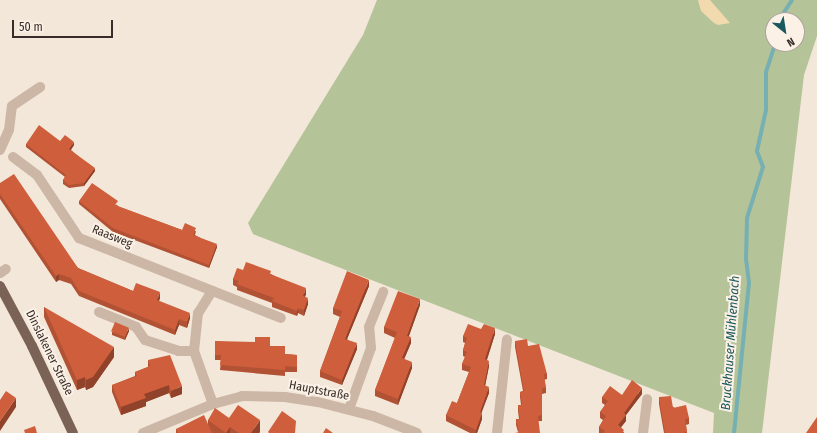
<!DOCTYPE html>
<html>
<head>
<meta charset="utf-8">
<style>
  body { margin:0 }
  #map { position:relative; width:817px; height:433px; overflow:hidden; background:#f3e7d9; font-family:"Fira Sans Condensed",sans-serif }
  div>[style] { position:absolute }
  .green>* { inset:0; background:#b5c398 }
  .sand>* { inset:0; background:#f1daad }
  .stream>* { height:4px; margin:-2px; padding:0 2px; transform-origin:2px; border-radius:2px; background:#76b0b2 }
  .minor>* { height:10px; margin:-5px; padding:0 5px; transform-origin:5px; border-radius:5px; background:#ccb6a5 }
  .major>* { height:10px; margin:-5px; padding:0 5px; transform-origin:5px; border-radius:5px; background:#7a6256 }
  .wall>* { inset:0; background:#b25234 }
  .shaded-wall>* { inset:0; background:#91422a }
  .building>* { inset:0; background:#cf5f3c; transform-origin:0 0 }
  span { translate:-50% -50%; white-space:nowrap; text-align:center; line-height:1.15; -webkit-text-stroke:4px #fbf1e6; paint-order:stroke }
  .street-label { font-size:12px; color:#372c27 }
  .water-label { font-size:13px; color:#19585c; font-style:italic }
  .north { position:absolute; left:765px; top:12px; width:40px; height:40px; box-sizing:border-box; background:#fbf1e6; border:1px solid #ada29a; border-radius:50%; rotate:150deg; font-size:11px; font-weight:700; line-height:16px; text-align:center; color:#372c27 }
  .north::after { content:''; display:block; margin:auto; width:14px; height:18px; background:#19585c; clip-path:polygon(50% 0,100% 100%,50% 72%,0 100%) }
  .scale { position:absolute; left:12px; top:20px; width:101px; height:18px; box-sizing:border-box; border:2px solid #372c27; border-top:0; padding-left:5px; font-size:12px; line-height:14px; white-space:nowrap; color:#372c27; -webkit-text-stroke:3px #fbf1e6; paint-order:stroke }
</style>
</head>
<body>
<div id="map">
  <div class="green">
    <i style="clip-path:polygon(evenodd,377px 0,817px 0,817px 36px,804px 75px,762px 433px,713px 433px,714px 413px,253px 234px,248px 223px,363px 35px,377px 0,773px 20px,797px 20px,797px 44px,773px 44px,773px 20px)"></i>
  </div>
  <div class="sand">
    <i style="clip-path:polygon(698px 0,710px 0,730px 23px,718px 25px,714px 23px,701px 11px)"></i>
  </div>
  <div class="stream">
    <i style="left:779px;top:20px;width:24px;rotate:-57deg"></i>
    <i style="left:734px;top:433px;width:151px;rotate:-84.3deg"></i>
    <i style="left:749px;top:283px;width:23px;rotate:-97deg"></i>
    <i style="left:746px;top:260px;width:42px;rotate:-88.6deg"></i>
    <i style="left:747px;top:218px;width:53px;rotate:-72.6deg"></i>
    <i style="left:763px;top:167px;width:17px;rotate:-111deg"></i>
    <i style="left:757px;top:151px;width:42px;rotate:-77.6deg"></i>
    <i style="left:766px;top:110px;width:38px;rotate:-90deg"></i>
    <i style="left:766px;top:72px;width:29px;rotate:-72deg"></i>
  </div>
  <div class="minor">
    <i style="left:0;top:150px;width:22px;rotate:-66deg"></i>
    <i style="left:9px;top:130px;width:24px;rotate:-83deg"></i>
    <i style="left:12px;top:106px;width:34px;rotate:-34deg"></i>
    <i style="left:13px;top:157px;width:30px;rotate:37deg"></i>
    <i style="left:37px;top:175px;width:76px;rotate:56.3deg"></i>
    <i style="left:79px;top:238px;width:217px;rotate:21.6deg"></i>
    <i style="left:0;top:273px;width:7px;rotate:-34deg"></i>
    <i style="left:212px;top:291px;width:26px;rotate:122deg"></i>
    <i style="left:198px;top:313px;width:38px;rotate:96deg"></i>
    <i style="left:194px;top:351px;width:56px;rotate:70.3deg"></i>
    <i style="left:99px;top:312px;width:40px;rotate:22deg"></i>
    <i style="left:136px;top:327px;width:16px;rotate:55deg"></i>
    <i style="left:145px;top:340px;width:35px;rotate:18deg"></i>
    <i style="left:178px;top:351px;width:16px"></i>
    <i style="left:349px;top:409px;width:65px;rotate:-70.2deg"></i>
    <i style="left:371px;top:348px;width:21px;rotate:-95deg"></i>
    <i style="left:369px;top:327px;width:38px;rotate:-68deg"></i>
    <i style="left:143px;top:433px;width:76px;rotate:-22.5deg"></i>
    <i style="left:213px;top:404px;width:30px;rotate:-15deg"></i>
    <i style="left:242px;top:396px;width:43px;rotate:1.3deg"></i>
    <i style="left:285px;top:397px;width:33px;rotate:9deg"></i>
    <i style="left:318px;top:402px;width:57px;rotate:14.3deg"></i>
    <i style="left:373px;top:416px;width:47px;rotate:21.1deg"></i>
    <i style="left:497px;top:433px;width:94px;rotate:-83.9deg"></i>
    <i style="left:643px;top:433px;width:34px;rotate:-83deg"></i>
  </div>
  <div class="major">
    <i style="left:0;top:286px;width:68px;rotate:61.9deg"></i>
    <i style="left:32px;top:346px;width:96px;rotate:64.8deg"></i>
  </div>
  <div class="wall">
    <i style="clip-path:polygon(60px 141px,74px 145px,71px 150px,95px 171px,84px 186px,69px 188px,63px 184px,63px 180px,65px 177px,26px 147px,26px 144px)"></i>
    <i style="clip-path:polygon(0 183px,78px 268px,133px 291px,160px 298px,159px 301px,190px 318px,187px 328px,179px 325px,175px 335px,79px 296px,71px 284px,59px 280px,56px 282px,0 199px)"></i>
    <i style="clip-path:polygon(79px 201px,118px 205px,117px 206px,182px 230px,196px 231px,195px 235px,217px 247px,209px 268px,113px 232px,79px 204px)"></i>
    <i style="clip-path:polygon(243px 270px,271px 274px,306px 294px,305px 297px,308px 304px,304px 316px,298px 313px,297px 316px,272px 307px,272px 303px,237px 290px,237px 287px,233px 285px,233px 279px)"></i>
    <i style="clip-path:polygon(369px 286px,347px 339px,357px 349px,342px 385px,320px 377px,320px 371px,340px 317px,333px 314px,333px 308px)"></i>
    <i style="clip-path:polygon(420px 305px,409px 336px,411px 343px,404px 359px,412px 368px,398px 405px,375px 396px,375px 390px,395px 338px,384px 333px,384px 327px)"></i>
    <i style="clip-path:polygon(44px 307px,114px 357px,93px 387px,86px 390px,85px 387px,77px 390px,44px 317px)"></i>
    <i style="clip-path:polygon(129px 331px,125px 340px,112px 335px,112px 332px)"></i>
    <i style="clip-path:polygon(495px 334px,487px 360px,489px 366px,485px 386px,489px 393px,481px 412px,482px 419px,477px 433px,470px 433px,446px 421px,446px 415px,457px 403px,469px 372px,462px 370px,462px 364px,465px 357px,463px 356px,463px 350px,465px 343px,463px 342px,463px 336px)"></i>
    <i style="clip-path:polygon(215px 341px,270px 346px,285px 354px,297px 355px,297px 372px,285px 372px,285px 376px,220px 370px,221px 360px,215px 360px)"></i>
    <i style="clip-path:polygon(515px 341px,528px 346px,547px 374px,547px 379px,544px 380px,546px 388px,546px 393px,542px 394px,542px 421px,539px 421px,518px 432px,516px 425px,516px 419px,519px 419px,518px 411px,518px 405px,521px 405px,520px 397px,520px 392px,523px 391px,515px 347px)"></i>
    <i style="clip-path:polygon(148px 360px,182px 394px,171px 398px,169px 393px,146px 402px,146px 406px,121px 415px,112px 392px,112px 385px,135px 376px,135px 372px,148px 367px)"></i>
    <i style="clip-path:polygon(642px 394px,626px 415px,626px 421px,621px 427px,624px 433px,599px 433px,599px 427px,603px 420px,600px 418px,600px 412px,605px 405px,602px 403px,602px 397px)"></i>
    <i style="clip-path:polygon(659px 397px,689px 418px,689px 424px,686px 425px,687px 433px,664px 433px,659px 404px)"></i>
    <i style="clip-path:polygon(229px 418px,260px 432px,259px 433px,176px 433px,176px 429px,208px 424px,208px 420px)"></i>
  </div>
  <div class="shaded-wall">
    <i style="clip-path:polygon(74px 142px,74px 145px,69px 152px,69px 149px)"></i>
    <i style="clip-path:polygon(95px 168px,95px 171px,84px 186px,84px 183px)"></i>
    <i style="clip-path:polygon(217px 244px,217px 247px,209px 268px,209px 265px)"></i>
    <i style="clip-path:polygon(59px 274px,59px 280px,56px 282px,56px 276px)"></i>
    <i style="clip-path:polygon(369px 280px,369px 286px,345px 344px,345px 339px)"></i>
    <i style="clip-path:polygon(306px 288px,306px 294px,303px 302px,303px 296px)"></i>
    <i style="clip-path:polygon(160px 292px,160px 298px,157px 306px,157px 300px)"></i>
    <i style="clip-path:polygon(308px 298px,308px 304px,304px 316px,304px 310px)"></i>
    <i style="clip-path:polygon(420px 299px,420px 305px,407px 341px,407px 336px)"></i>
    <i style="clip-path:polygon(298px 308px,298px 313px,297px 316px,297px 311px)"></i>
    <i style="clip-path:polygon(190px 313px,190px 318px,187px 328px,187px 322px)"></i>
    <i style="clip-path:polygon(179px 319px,179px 325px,175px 335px,175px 330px)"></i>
    <i style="clip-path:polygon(129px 328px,129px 331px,125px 340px,125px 337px)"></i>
    <i style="clip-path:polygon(495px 328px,495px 334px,485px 365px,485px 359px)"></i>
    <i style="clip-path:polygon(411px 337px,411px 343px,402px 364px,402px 358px)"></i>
    <i style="clip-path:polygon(357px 343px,357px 349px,342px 385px,342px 380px)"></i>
    <i style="clip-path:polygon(114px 347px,114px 357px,93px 387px,86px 390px,86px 380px)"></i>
    <i style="clip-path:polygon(489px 361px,489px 366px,484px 391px,484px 385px)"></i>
    <i style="clip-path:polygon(412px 362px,412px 368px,398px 405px,398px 399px)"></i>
    <i style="clip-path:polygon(85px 377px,85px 387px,77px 390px,77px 380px)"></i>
    <i style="clip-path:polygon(169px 385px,169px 393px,146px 402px,146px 406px,121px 415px,121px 407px,144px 394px)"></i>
    <i style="clip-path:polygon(182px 386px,182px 394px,171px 398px,171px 391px)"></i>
    <i style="clip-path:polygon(489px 387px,489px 393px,480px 417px,480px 412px)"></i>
    <i style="clip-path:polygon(642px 388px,642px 394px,626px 415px,626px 421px,618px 431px,618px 425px,624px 413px)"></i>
    <i style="clip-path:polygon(16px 398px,16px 407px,0 431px,0 421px)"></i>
    <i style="clip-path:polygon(482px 413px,482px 419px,477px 433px,476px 433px,476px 430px)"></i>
    <i style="clip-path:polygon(260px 420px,260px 432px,259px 433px,251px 433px)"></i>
    <i style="clip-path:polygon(230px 427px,230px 433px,226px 433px)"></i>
  </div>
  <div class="building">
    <i style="clip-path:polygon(39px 125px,60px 141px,65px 135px,74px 142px,69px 149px,95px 168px,84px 183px,69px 185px,63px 180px,66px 175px,26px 144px)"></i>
    <i style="clip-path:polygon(14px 174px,78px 268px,133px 291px,136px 283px,160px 292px,157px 300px,190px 313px,187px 322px,179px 319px,175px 330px,79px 291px,71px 278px,59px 274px,56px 276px,0 194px,0 183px)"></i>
    <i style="clip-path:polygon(92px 183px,118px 201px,115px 205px,182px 230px,185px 223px,196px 228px,193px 235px,217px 244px,209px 265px,113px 228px,79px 201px)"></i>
    <i style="clip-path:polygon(246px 262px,271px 271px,270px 274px,306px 288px,303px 296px,308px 298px,304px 310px,298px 308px,297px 311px,272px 301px,274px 298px,237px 284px,239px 281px,233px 279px,237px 268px,243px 270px)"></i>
    <i style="clip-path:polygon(347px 271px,369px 280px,345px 339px,357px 343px,342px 380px,320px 371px,342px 311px,333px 308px)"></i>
    <i style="clip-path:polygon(398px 291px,420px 299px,407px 336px,411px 337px,402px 358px,412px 362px,398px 399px,375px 390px,397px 332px,384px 327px)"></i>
    <i style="clip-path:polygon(44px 307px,114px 347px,93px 377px,86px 380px,85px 377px,77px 380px)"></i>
    <i style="left:115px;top:322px;width:15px;height:10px;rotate:23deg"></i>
    <i style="clip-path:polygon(468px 324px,481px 329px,484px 324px,495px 328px,485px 359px,489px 361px,484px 385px,489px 387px,480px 412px,482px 413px,476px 430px,446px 415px,452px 401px,457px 403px,471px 367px,462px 364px,467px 352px,463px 350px,467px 338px,463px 336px)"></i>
    <i style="clip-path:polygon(255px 337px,270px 337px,270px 346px,285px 346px,285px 354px,297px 355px,297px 367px,285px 366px,285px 370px,220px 365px,221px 355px,215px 355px,215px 341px,255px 342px)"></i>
    <i style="clip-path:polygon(527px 339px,528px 346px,539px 344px,547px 374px,544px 374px,546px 388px,542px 388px,542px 415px,538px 416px,540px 433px,515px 433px,519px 432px,516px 419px,520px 419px,518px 405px,522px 405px,520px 392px,524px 391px,515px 341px)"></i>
    <i style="clip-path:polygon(170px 355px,182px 386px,171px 391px,169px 385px,144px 394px,146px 398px,121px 407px,112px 385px,137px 376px,135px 372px,150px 366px,148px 360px)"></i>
    <i style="clip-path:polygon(632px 380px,642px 388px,624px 413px,626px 415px,618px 425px,624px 430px,622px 433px,603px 433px,605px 431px,599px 427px,606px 416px,600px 412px,608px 401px,602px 397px,610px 386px,622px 395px)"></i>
    <i style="clip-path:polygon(6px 391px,16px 398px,0 421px,0 400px)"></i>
    <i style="clip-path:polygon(671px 396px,673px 408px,686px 405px,689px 418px,685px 419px,687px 432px,683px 433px,665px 433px,659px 397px)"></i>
    <i style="clip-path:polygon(238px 405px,260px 420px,251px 433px,239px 433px,230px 427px,226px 433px,208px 420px,215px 408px,229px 418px)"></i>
    <i style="clip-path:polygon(282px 411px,296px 421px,295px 433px,269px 433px,268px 432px)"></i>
    <i style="clip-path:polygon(204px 415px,212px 433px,178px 433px,176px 429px)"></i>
    <i style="clip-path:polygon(817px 417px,817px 433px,806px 433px)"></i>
    <i style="clip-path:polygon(35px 426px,37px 433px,25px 433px,24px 430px)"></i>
    <i style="clip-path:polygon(326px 428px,333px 433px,323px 433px)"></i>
  </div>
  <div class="street-label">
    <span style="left:112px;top:237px;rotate:22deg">Raasweg</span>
    <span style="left:49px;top:353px;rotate:64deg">Dinslakener Straße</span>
    <span style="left:319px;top:391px;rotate:11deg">Hauptstraße</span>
  </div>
  <div class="water-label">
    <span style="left:731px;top:343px;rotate:-86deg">Bruckhauser Mühlenbach</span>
  </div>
  <div class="north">N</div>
  <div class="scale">50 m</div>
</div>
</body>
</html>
